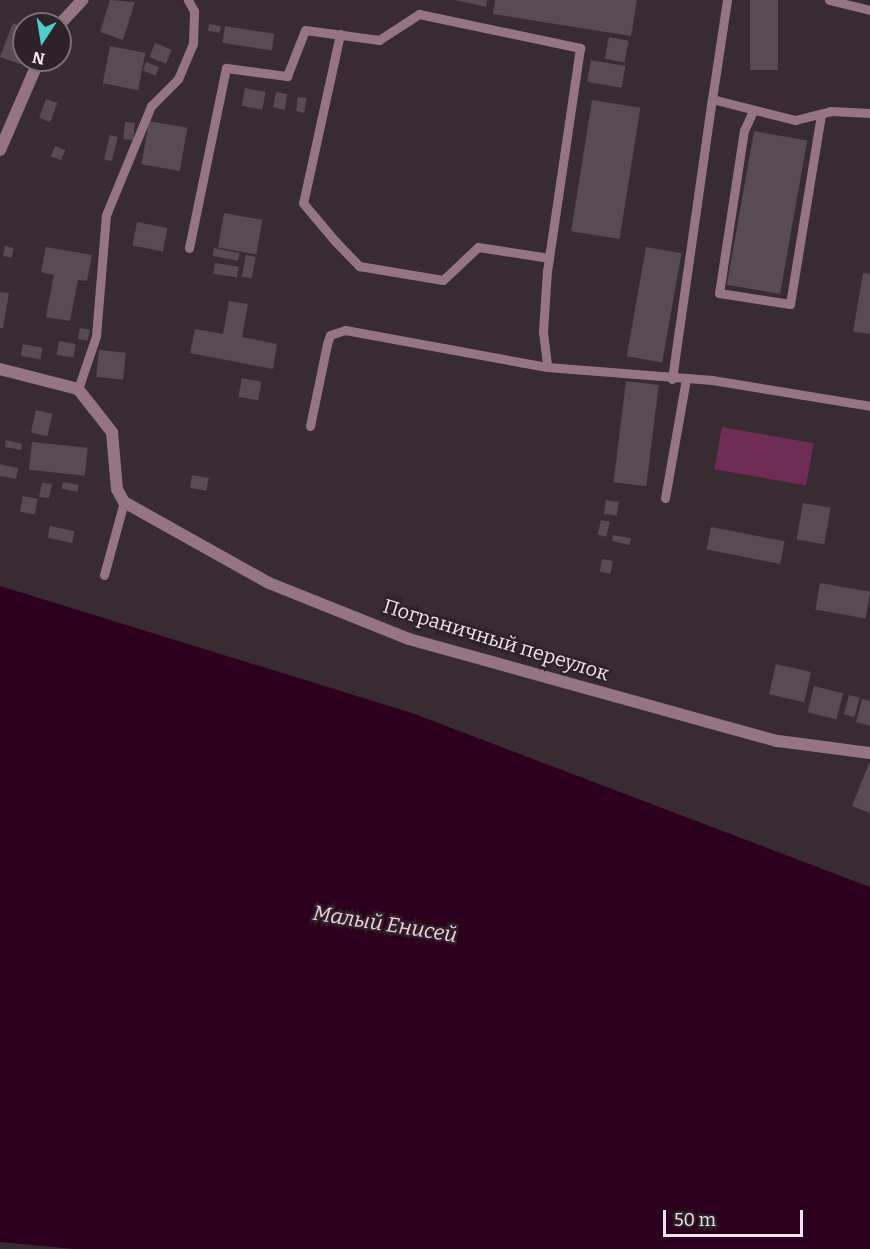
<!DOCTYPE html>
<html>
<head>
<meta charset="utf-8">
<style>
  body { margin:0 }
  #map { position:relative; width:870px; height:1249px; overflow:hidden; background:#382b32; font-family:Bitter,serif }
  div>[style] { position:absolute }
  .green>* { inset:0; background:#6f2d55; transform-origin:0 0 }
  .water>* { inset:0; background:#2e001f }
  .building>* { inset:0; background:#584b52; transform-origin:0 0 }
  .service>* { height:9px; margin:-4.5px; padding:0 4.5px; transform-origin:4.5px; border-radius:4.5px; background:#957486 }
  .minor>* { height:12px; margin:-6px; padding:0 6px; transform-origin:6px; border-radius:6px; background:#957486 }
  span { translate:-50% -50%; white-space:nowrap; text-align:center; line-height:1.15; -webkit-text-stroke:4.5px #2d2228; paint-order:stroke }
  .street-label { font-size:20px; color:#ede5e9 }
  .water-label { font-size:21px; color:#f9cfe5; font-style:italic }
  .north { position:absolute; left:12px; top:12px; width:60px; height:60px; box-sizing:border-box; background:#2d2228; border:2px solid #7a7075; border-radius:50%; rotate:192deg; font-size:16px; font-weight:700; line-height:24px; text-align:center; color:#ede5e9 }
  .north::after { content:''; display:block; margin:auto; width:21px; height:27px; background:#52cdcd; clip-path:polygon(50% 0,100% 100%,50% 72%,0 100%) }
  .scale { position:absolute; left:663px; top:1210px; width:140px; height:27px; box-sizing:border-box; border:3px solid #ede5e9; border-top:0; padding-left:8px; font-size:18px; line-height:21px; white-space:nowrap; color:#ede5e9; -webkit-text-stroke:4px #2d2228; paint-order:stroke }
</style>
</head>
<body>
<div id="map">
  <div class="green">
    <i style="left:722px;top:427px;width:93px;height:43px;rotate:10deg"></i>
  </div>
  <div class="water">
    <i style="clip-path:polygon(0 586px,412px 713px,870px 887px,870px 1249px,74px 1249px,0 1242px)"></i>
  </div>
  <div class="building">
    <i style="clip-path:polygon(110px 0,135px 2px,123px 40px,100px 32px)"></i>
    <i style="clip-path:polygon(455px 0,487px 0,486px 7px)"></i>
    <i style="clip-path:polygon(495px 0,637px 0,631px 36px,493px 14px)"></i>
    <i style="left:750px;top:0;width:28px;height:70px"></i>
    <i style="clip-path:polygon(13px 23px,24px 28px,20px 64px,0 57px)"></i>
    <i style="left:209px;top:24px;width:12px;height:7px;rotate:9deg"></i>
    <i style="left:225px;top:26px;width:50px;height:17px;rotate:9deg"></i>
    <i style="left:609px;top:37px;width:20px;height:22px;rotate:11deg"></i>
    <i style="left:155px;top:43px;width:18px;height:15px;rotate:22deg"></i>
    <i style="left:110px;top:46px;width:36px;height:38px;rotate:11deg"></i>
    <i style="left:591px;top:60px;width:35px;height:22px;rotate:10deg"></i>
    <i style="left:146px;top:62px;width:14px;height:9px;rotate:21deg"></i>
    <i style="left:245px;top:88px;width:21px;height:18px;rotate:11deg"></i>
    <i style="clip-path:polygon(276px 92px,287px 94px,285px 110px,273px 107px)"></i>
    <i style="clip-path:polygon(298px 97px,307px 98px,304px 113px,296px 111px)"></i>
    <i style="left:46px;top:99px;width:12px;height:20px;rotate:20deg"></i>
    <i style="left:592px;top:100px;width:49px;height:133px;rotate:9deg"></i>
    <i style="left:149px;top:121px;width:39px;height:44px;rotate:10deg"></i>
    <i style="left:125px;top:122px;width:10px;height:17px;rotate:6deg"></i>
    <i style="left:754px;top:131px;width:54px;height:156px;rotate:10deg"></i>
    <i style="left:110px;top:135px;width:8px;height:25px;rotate:14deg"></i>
    <i style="left:55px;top:146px;width:11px;height:11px;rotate:22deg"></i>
    <i style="left:224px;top:213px;width:39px;height:35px;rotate:10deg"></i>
    <i style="left:137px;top:222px;width:31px;height:24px;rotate:11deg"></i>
    <i style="left:5px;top:246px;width:9px;height:10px;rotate:13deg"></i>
    <i style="clip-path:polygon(46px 247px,92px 255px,87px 281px,78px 280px,70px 321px,46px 317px,54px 275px,41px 272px)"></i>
    <i style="left:646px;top:247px;width:36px;height:111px;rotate:10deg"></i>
    <i style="left:214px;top:248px;width:26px;height:8px;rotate:11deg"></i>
    <i style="left:246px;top:255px;width:10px;height:22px;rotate:11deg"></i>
    <i style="left:215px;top:263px;width:24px;height:11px;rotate:9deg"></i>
    <i style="clip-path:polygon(863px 273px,870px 274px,870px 334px,853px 332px)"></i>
    <i style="clip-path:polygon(0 292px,9px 293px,3px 328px,0 328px)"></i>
    <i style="clip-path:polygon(229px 301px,248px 304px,242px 337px,277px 344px,273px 369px,190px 353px,195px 329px,223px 334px)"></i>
    <i style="left:80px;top:328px;width:10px;height:11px;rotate:11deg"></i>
    <i style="left:59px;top:341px;width:17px;height:14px;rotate:10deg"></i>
    <i style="left:23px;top:344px;width:20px;height:12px;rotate:11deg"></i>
    <i style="left:99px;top:350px;width:27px;height:27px;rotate:6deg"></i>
    <i style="left:242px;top:378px;width:20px;height:19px;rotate:11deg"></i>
    <i style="left:626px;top:381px;width:33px;height:102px;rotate:7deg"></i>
    <i style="left:36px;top:410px;width:17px;height:23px;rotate:13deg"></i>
    <i style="clip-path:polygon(6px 440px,22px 444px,21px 450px,5px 447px)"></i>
    <i style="left:32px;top:442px;width:56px;height:28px;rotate:6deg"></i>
    <i style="clip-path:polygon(0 464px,18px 468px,16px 479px,0 476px)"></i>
    <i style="left:192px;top:475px;width:17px;height:13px;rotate:10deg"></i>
    <i style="left:63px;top:482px;width:16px;height:7px;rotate:11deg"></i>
    <i style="clip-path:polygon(42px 483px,52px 484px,49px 498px,39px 497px)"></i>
    <i style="left:23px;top:496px;width:15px;height:16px;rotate:11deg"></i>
    <i style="left:606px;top:500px;width:13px;height:14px;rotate:9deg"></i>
    <i style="left:803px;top:503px;width:28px;height:37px;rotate:10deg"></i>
    <i style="left:601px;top:520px;width:9px;height:15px;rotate:13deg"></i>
    <i style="left:50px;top:526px;width:25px;height:12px;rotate:12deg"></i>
    <i style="left:711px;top:527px;width:75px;height:23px;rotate:11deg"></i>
    <i style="clip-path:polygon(613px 535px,631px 538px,630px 545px,612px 541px)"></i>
    <i style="left:602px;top:559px;width:11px;height:13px;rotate:10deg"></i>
    <i style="left:820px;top:583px;width:51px;height:27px;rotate:10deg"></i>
    <i style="left:776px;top:664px;width:36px;height:31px;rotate:13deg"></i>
    <i style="left:814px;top:686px;width:30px;height:27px;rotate:14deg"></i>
    <i style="left:849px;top:695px;width:11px;height:20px;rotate:15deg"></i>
    <i style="clip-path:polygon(862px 699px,870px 701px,870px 726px,856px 722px)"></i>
    <i style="clip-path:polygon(870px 761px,870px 813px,852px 806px)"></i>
  </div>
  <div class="service">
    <i style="left:727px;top:0;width:100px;rotate:98.6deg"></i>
    <i style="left:712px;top:99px;width:86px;rotate:14.2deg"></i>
    <i style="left:795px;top:120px;width:36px;rotate:-14deg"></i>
    <i style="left:830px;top:111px;width:40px;rotate:2.9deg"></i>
    <i style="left:829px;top:0;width:42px;rotate:13.7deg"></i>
    <i style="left:340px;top:34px;width:173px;rotate:102.3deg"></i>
    <i style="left:303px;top:203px;width:50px;rotate:49.9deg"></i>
    <i style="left:335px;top:241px;width:35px;rotate:46deg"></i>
    <i style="left:359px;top:266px;width:85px;rotate:9.5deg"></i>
    <i style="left:443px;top:280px;width:48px;rotate:-43.3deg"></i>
    <i style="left:478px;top:247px;width:72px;rotate:8.8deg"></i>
    <i style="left:753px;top:111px;width:21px;rotate:115deg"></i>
    <i style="left:744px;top:130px;width:165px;rotate:98.7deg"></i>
    <i style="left:719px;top:293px;width:72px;rotate:8.8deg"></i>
    <i style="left:790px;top:304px;width:193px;rotate:-80.7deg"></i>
    <i style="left:189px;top:248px;width:184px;rotate:-78.4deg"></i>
    <i style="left:226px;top:68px;width:62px;rotate:7.5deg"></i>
    <i style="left:287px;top:76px;width:49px;rotate:-68.6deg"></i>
    <i style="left:305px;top:30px;width:75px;rotate:7.7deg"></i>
    <i style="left:379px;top:40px;width:48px;rotate:-33deg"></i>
    <i style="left:419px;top:14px;width:165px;rotate:11.9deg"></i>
    <i style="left:580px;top:48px;width:225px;rotate:98.4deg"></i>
    <i style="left:547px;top:271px;width:61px;rotate:93.8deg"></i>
    <i style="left:543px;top:332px;width:35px;rotate:83deg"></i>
    <i style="left:672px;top:379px;width:283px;rotate:-81.9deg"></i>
    <i style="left:78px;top:389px;width:56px;rotate:-71.2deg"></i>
    <i style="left:96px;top:336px;width:121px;rotate:-85.3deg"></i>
    <i style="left:106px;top:215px;width:118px;rotate:-67.6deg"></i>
    <i style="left:151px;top:106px;width:38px;rotate:-45deg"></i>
    <i style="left:178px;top:79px;width:39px;rotate:-67deg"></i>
    <i style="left:193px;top:43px;width:32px;rotate:-88deg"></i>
    <i style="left:194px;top:11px;width:13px;rotate:-119deg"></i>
    <i style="left:310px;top:426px;width:84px;rotate:-78.3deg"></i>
    <i style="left:327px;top:344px;width:9px;rotate:-72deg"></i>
    <i style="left:330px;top:335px;width:16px;rotate:-18deg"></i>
    <i style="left:345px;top:330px;width:205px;rotate:10.4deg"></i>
    <i style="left:547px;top:367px;width:166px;rotate:4.5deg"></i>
    <i style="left:712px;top:380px;width:160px;rotate:9.3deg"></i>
    <i style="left:665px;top:498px;width:121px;rotate:-80deg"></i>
    <i style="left:104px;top:575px;width:76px;rotate:-74.7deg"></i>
  </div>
  <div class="minor">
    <i style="left:60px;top:24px;width:33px;rotate:-47deg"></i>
    <i style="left:0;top:150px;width:98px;rotate:-66.6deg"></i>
    <i style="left:0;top:369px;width:81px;rotate:14.4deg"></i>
    <i style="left:78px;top:389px;width:55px;rotate:51.7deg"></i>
    <i style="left:112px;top:432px;width:57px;rotate:85deg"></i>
    <i style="left:117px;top:489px;width:15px;rotate:62deg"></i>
    <i style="left:124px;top:502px;width:166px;rotate:29.2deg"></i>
    <i style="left:269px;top:583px;width:151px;rotate:21.8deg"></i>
    <i style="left:409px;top:639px;width:383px;rotate:15.5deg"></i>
    <i style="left:778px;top:741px;width:93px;rotate:7.4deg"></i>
  </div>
  <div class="street-label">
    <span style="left:496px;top:640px;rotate:17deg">Пограничный переулок</span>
  </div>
  <div class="water-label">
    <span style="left:385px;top:924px;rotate:9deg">Малый Енисей</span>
  </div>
  <div class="north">N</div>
  <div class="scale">50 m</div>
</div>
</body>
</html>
